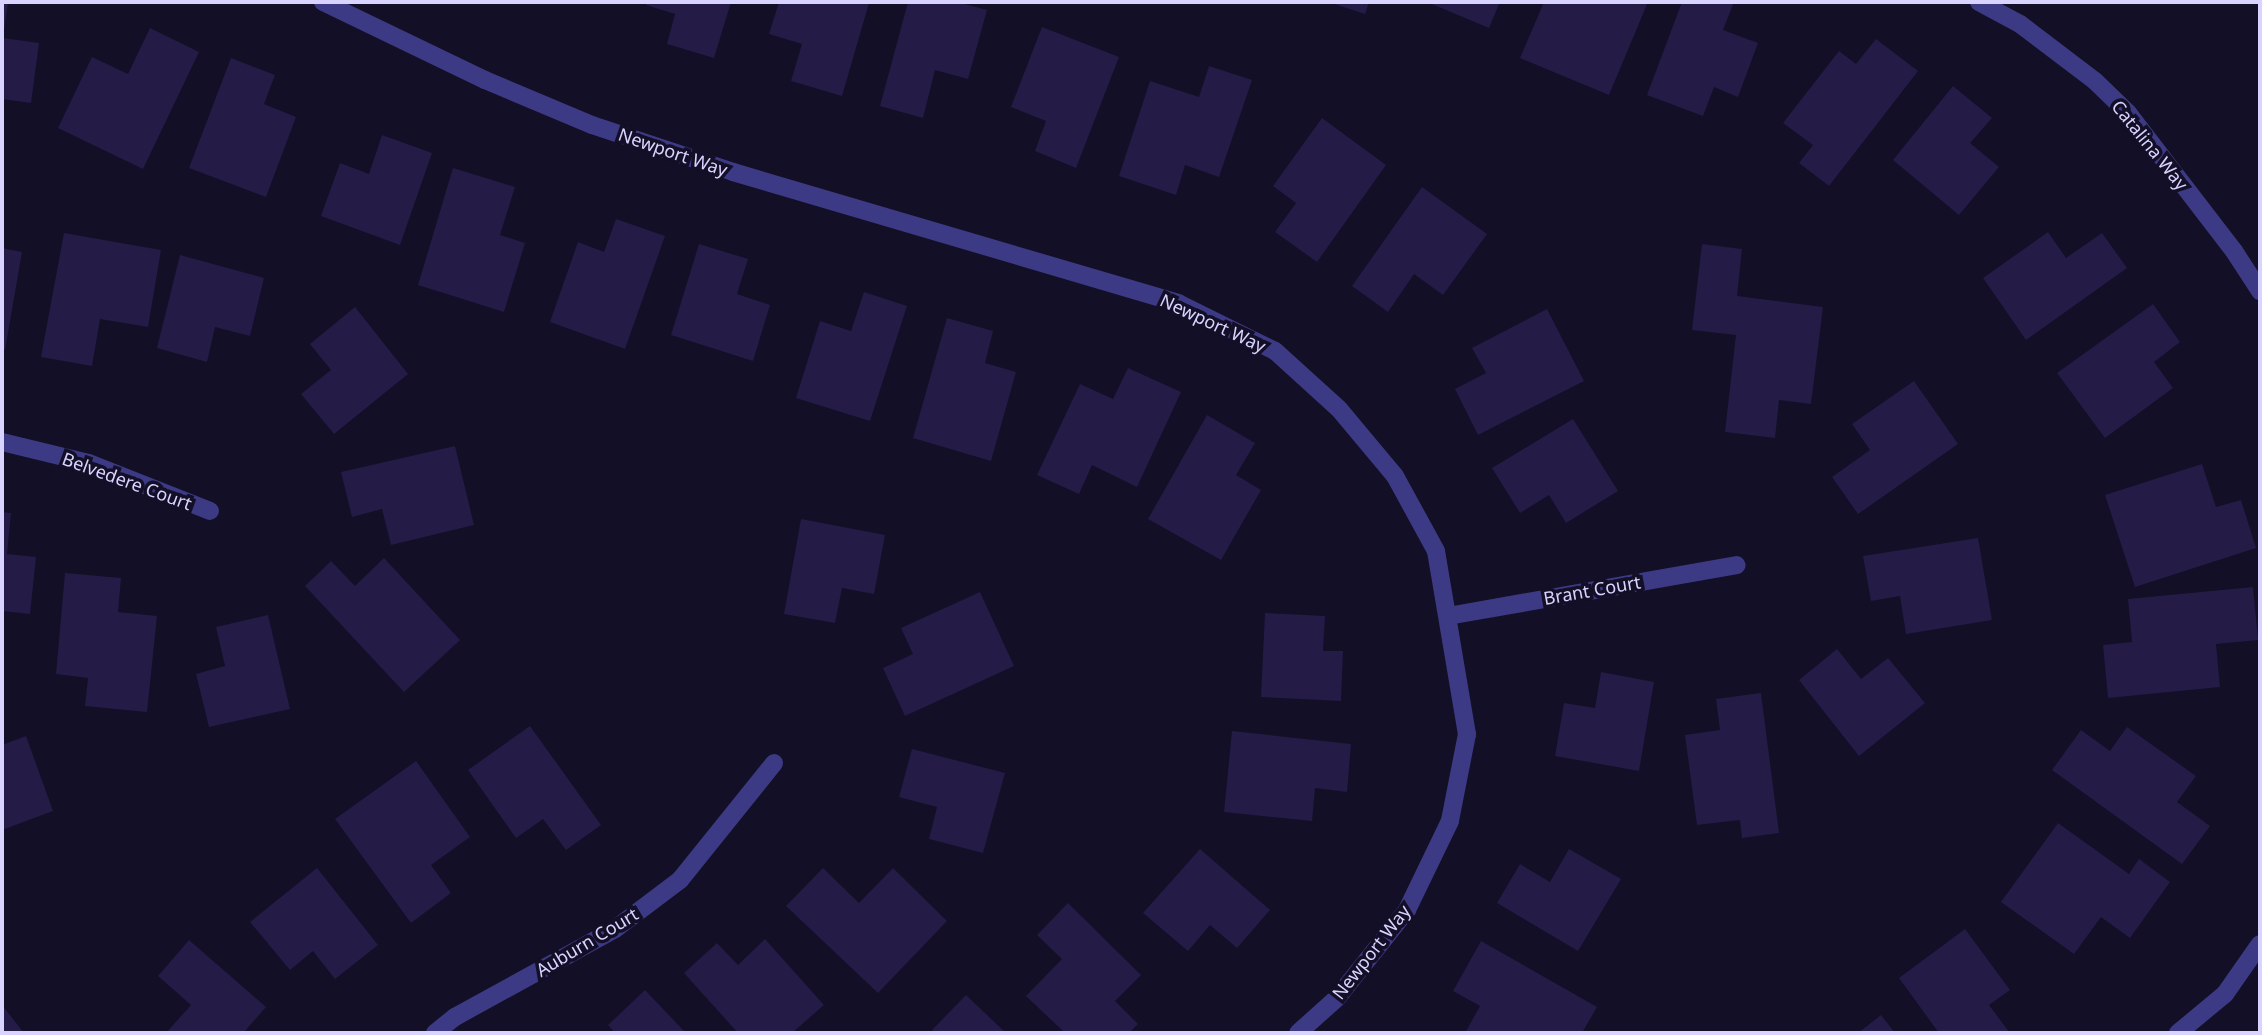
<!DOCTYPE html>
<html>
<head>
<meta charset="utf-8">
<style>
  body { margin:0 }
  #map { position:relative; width:2262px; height:1035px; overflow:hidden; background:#130f26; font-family:"Noto Sans",sans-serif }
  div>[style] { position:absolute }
  .building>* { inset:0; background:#241b47 }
  .street>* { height:18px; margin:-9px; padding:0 9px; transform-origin:9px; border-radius:9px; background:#3d3a85 }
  span { translate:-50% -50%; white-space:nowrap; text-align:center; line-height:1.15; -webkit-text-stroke:7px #130f26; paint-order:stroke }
  .street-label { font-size:18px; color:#d9d4ff }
  .frame { position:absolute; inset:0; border:4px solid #d9d4ff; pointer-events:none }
</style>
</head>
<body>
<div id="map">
  <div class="building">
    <i style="clip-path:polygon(2px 2px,8px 2px,3px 38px,39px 43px,31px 103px,2px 99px)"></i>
    <i style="clip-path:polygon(647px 2px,731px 2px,714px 58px,667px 44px,675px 14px,646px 5px)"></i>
    <i style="clip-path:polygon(779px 2px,869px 3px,842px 96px,791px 81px,802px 44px,769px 34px)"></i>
    <i style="clip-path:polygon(908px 2px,957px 2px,987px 10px,968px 79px,935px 70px,923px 118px,880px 106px)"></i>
    <i style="clip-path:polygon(1328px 2px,1369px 2px,1365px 14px)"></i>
    <i style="clip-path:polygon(1427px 2px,1500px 2px,1489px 28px)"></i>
    <i style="clip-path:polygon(1544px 2px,1648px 2px,1609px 95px,1520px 58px)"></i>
    <i style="clip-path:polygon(1682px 2px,1734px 2px,1723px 30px,1758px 43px,1738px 97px,1714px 87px,1703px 116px,1647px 95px)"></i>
    <i style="clip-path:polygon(1042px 27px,1119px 57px,1076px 168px,1035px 151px,1046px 121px,1011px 107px)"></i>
    <i style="clip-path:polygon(150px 28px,199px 52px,143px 169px,58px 128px,92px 57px,128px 74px)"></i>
    <i style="clip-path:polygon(1876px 39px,1918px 71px,1829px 186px,1799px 163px,1813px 145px,1783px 123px,1839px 51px,1856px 64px)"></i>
    <i style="clip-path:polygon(231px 58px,275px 75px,264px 104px,296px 117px,266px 197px,189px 168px)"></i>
    <i style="clip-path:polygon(1209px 66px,1252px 80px,1219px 177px,1185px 165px,1176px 195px,1119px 176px,1150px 81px,1199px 97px)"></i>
    <i style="clip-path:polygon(1953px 86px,1992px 118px,1970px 143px,1999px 167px,1959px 215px,1893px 160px)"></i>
    <i style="clip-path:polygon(1322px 118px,1386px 165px,1317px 262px,1275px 232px,1296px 203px,1273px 186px)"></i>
    <i style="clip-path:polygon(382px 135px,432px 153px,400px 245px,321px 216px,340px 163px,369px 174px)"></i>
    <i style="clip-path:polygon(453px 168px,515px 187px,500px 235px,525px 243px,504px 312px,418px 285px)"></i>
    <i style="clip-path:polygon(1422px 187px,1487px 234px,1443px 295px,1414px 274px,1388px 312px,1352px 286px)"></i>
    <i style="clip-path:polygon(616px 219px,665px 236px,625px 349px,550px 322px,578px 242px,604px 252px)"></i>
    <i style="clip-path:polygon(2048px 232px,2066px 258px,2102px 233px,2127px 268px,2026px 340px,1983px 278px)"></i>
    <i style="clip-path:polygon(64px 233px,161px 250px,148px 327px,100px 319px,92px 366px,41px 357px)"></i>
    <i style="clip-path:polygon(699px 244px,748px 259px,737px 294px,770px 305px,753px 361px,671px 335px)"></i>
    <i style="clip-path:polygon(1702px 244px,1742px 249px,1737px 296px,1823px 307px,1811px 404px,1779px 400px,1775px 438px,1725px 432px,1736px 335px,1692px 330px)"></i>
    <i style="clip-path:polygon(2px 248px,22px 252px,5px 350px,2px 349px)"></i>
    <i style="clip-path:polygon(180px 255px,264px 278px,250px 336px,215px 327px,207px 362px,157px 348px)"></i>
    <i style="clip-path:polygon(864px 292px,907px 306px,870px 421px,796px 398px,820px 321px,851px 331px)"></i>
    <i style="clip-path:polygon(2153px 304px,2180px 342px,2154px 362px,2173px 388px,2105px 438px,2057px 373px)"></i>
    <i style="clip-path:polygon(355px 307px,408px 374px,334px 434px,301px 394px,331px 370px,310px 344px)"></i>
    <i style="clip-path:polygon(1547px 309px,1584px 381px,1478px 435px,1455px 389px,1486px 373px,1472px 348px)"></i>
    <i style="clip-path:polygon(947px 318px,993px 331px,985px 363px,1016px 372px,991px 461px,913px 438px)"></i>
    <i style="clip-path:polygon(1128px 368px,1181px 392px,1137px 487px,1092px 465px,1079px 494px,1037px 475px,1080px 384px,1113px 399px)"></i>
    <i style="clip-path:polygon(1914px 381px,1958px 444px,1858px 514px,1832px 477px,1870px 450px,1852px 424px)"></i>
    <i style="clip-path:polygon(1207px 415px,1255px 443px,1236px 475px,1261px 490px,1221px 560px,1148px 519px)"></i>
    <i style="clip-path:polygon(1573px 419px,1618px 491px,1566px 523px,1549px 495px,1520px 513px,1492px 468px)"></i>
    <i style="clip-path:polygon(455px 446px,474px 525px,391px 545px,382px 509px,352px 517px,341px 472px)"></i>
    <i style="clip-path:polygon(2202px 464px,2216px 507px,2241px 500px,2256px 548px,2135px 587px,2105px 495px)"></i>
    <i style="clip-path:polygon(2px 512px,11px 513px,7px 554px,36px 557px,30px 614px,2px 611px)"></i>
    <i style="clip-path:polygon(801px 519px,885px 535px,874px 594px,842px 588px,835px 623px,784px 614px)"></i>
    <i style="clip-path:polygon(1978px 538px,1992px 620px,1906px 634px,1900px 596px,1871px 601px,1863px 556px)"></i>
    <i style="clip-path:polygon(384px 558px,460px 640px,404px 692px,305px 586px,331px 561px,355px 586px)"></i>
    <i style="clip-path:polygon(65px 573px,121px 578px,118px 612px,157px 616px,147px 712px,85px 706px,88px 678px,56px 674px)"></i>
    <i style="clip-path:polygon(2253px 587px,2258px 640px,2216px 644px,2220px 687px,2108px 698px,2103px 645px,2132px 642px,2128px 599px)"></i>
    <i style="clip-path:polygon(980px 592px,1014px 666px,905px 716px,883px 668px,913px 654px,901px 628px)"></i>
    <i style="clip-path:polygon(1265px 613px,1325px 616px,1323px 651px,1343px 651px,1341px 701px,1261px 697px)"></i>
    <i style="clip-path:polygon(268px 615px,290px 709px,209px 727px,196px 674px,225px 666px,216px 627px)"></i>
    <i style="clip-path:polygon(1837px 649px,1861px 679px,1888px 658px,1925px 703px,1859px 756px,1799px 680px)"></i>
    <i style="clip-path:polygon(1601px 672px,1654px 682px,1639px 771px,1555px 756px,1564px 703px,1595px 708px)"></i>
    <i style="clip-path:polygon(1761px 693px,1779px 833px,1742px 838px,1740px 820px,1697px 825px,1685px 735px,1720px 730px,1716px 699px)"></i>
    <i style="clip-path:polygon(530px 726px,601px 825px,566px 850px,543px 819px,516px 838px,468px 770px)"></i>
    <i style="clip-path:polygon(2127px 727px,2196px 776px,2177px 802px,2210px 826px,2182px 864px,2052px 770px,2081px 730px,2110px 751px)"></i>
    <i style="clip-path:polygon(1232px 731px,1351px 744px,1347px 792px,1315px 788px,1312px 821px,1224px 812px)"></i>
    <i style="clip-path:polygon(26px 736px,53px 811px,2px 830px,2px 745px)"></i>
    <i style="clip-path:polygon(912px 749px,1005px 773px,983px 853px,929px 839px,937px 807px,899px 797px)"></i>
    <i style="clip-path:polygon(416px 761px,470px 837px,431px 865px,451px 893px,411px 923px,335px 819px)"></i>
    <i style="clip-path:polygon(2058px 823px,2129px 874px,2139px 859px,2170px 882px,2130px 938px,2101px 917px,2074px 954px,2001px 902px)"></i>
    <i style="clip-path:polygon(1200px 849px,1270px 910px,1237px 948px,1210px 925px,1188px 951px,1143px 913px)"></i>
    <i style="clip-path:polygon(1569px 849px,1621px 879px,1578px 951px,1497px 903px,1520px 864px,1550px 882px)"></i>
    <i style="clip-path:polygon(317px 868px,378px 945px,335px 979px,313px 951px,290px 970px,250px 922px)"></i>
    <i style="clip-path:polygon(823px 868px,859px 903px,893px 868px,947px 921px,878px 993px,786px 906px)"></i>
    <i style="clip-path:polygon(1068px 903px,1141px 975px,1115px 1001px,1138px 1024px,1129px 1033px,1065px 1033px,1026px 996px,1062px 959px,1037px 935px)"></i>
    <i style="clip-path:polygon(1965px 929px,2010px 990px,1989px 1005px,2010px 1033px,1939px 1033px,1899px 978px)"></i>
    <i style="clip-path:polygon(765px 939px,824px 1005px,792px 1033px,738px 1033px,684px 973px,717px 943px,738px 965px)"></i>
    <i style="clip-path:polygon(189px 940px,266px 1007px,245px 1031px,248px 1033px,166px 1033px,191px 1005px,158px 976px)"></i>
    <i style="clip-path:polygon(1481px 941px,1597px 1007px,1582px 1033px,1465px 1033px,1480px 1006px,1453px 991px)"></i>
    <i style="clip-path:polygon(645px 990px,686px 1033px,615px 1033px,608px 1025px)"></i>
    <i style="clip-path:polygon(966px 995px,1006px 1033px,936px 1033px,932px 1030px)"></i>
    <i style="clip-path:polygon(2px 1005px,24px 1033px,2px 1033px)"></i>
    <i style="clip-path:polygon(1881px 1015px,1895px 1033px,1858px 1033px)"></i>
  </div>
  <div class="street">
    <i style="left:323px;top:2px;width:180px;rotate:25.7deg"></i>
    <i style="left:485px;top:80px;width:116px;rotate:22.8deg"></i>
    <i style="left:592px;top:125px;width:149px;rotate:18.4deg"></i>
    <i style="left:733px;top:172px;width:464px;rotate:16.4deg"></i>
    <i style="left:1178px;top:303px;width:108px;rotate:26.3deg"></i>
    <i style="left:1275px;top:351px;width:86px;rotate:42.2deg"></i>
    <i style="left:1339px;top:409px;width:87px;rotate:50.1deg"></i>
    <i style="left:1395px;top:476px;width:85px;rotate:61.3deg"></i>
    <i style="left:1436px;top:551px;width:186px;rotate:80.4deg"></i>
    <i style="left:1467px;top:734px;width:89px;rotate:101.1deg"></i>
    <i style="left:1450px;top:821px;width:99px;rotate:115.8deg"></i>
    <i style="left:1407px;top:910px;width:112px;rotate:128.5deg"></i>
    <i style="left:1337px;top:998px;width:52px;rotate:138.1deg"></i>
    <i style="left:1979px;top:2px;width:47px;rotate:28.2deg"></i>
    <i style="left:2020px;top:24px;width:94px;rotate:37.2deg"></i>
    <i style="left:2095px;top:81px;width:46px;rotate:44.1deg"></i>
    <i style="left:2128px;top:113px;width:174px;rotate:52.5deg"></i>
    <i style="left:2234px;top:251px;width:48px;rotate:57deg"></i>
    <i style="left:2px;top:442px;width:89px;rotate:13.6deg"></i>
    <i style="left:89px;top:463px;width:130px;rotate:21.6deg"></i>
    <i style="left:1448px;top:616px;width:293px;rotate:-10deg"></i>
    <i style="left:435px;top:1033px;width:26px;rotate:-39deg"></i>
    <i style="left:455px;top:1017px;width:183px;rotate:-28.8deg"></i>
    <i style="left:615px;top:929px;width:81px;rotate:-37deg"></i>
    <i style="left:680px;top:880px;width:150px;rotate:-51.2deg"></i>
    <i style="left:2178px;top:1033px;width:61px;rotate:-39.7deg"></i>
    <i style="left:2225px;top:994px;width:61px;rotate:-55deg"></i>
  </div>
  <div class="street-label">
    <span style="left:2150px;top:145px;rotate:51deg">Catalina Way</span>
    <span style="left:673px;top:152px;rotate:19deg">Newport Way</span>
    <span style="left:1213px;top:323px;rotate:25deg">Newport Way</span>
    <span style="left:127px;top:481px;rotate:20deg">Belvedere Court</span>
    <span style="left:1592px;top:590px;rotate:-10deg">Brant Court</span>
    <span style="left:587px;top:942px;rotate:-31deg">Auburn Court</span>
    <span style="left:1371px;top:952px;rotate:-52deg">Newport Way</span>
  </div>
  <div class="frame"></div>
</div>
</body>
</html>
